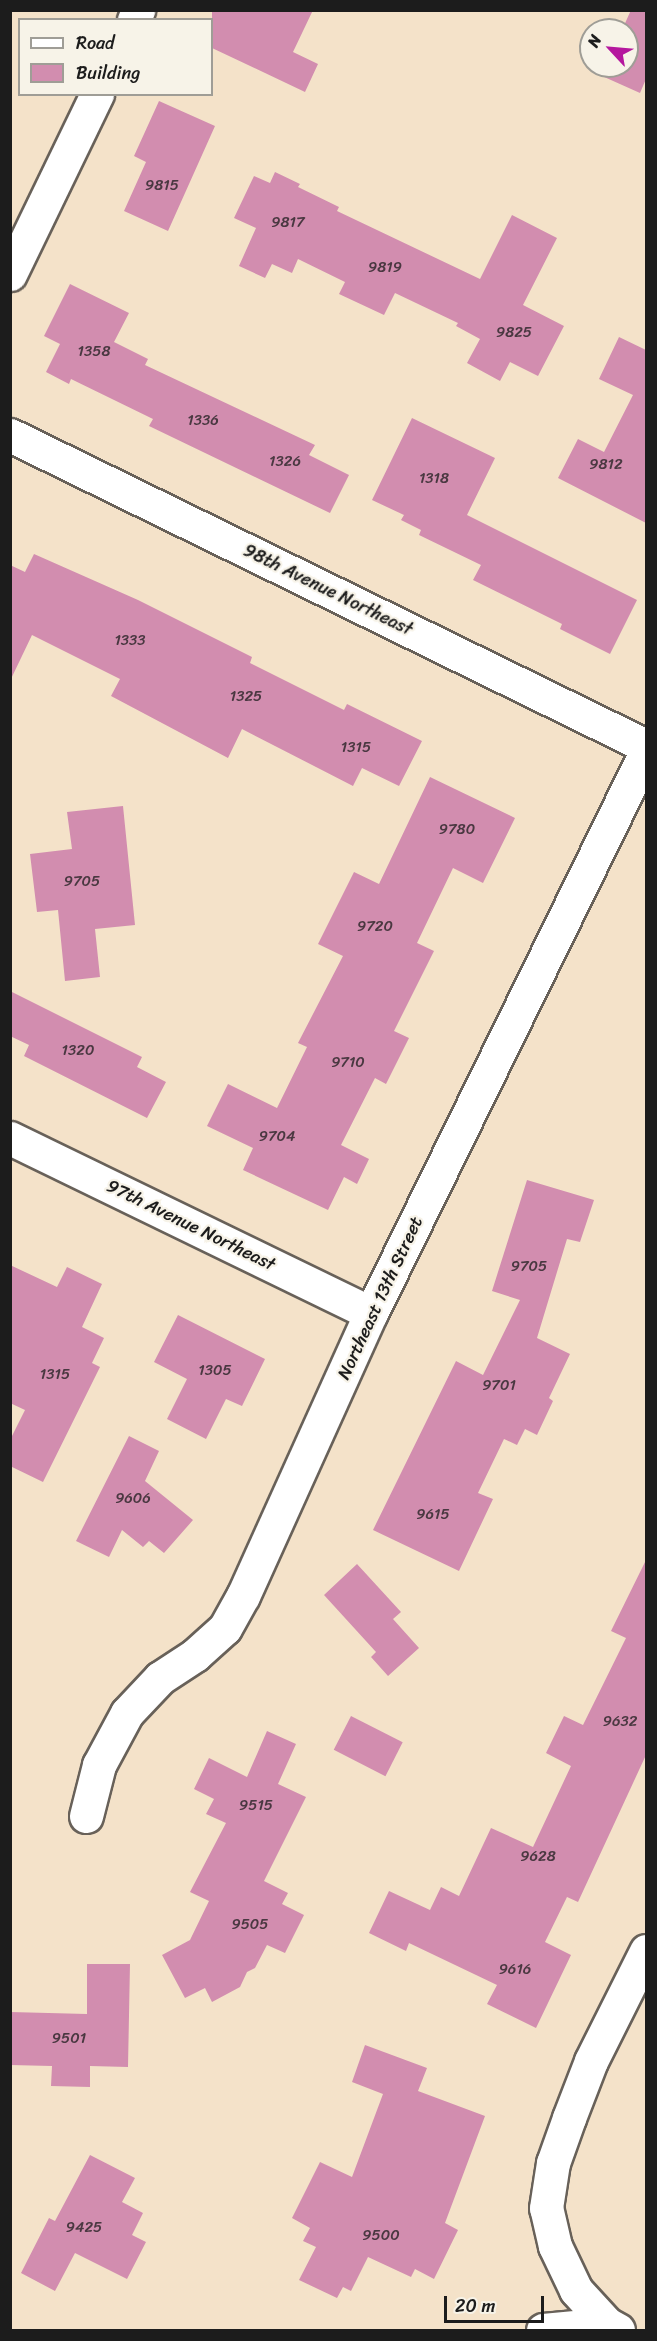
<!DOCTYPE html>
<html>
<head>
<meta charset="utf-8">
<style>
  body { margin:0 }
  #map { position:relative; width:657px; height:2341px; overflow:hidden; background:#f4e2c9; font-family:Sriracha,sans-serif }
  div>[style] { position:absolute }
  .building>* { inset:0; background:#d28daf; transform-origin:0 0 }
  .roads { filter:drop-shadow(2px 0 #686159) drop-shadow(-2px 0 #686159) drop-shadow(0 2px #686159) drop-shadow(0 -2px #686159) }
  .street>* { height:33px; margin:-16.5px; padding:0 16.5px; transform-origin:16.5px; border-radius:16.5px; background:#fff }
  span { translate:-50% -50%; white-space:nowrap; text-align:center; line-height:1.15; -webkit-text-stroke:4.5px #f7f3e8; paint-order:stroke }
  .number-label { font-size:15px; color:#4a3841 }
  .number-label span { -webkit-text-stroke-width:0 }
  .street-label { font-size:18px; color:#1c1c1c }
  .frame { position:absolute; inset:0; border:12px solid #1c1c1c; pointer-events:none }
  .legend { position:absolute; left:18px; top:18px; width:195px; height:78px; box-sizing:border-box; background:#f7f3e8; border:2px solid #9f9d96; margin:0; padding:8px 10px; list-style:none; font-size:18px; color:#1c1c1c }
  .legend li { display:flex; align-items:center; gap:12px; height:30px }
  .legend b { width:30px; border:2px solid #9f9d96 }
  .north { position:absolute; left:579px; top:18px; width:60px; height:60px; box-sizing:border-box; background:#f7f3e8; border:2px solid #9f9d96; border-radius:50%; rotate:296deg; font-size:16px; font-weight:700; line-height:24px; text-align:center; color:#1c1c1c }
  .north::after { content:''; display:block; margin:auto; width:21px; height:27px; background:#b5179e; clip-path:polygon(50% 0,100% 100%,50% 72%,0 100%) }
  .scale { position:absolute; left:444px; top:2296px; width:100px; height:27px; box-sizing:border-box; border:3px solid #1c1c1c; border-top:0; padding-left:8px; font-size:18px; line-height:21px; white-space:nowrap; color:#1c1c1c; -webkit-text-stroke:4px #f7f3e8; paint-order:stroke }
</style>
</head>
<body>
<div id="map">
  <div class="building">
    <i style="clip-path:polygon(212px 10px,313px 10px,293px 52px,318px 64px,305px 92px,212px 48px)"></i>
    <i style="clip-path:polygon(631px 10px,646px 10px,646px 79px,640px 93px,602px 76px,606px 66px,627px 66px,627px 30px,622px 30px)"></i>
    <i style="clip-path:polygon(159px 101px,215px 126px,168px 231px,124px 211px,146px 162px,134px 156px)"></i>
    <i style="clip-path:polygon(275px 172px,300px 184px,298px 187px,339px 207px,337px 211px,480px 279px,512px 215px,557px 238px,523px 305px,564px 326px,538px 376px,510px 362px,500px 381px,467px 363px,480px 339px,456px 326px,458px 323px,395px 293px,384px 315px,339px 294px,345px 282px,298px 259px,292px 273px,272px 264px,265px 278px,239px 266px,256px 228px,234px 218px,254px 176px,270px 183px)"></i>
    <i style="clip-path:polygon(70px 284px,129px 313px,114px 342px,148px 359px,145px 365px,315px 445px,309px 455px,349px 475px,330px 513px,149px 426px,153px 419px,71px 379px,69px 384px,46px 372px,60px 344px,44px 336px)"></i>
    <i style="clip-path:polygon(619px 337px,646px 350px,646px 523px,558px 478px,578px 439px,604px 452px,633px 395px,599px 379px)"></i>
    <i style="clip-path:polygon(412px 418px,495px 458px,467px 515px,637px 600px,610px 654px,560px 629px,562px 624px,473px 580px,481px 565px,419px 535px,421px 530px,401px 520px,404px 515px,372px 500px)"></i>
    <i style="clip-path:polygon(34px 554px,138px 600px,252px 657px,250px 663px,344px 710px,347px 704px,422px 741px,399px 786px,362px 768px,353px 786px,242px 729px,228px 758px,111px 696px,120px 679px,32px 635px,10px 681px,10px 565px,25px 572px)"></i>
    <i style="clip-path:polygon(430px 777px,515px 818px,483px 883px,453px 868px,417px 943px,434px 951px,394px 1031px,409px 1038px,386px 1084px,375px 1078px,341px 1145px,369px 1159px,357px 1184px,344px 1177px,328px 1210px,243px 1170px,253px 1148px,207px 1126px,228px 1084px,277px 1108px,307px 1047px,298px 1043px,343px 956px,318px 944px,354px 872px,379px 884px)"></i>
    <i style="clip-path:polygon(123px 806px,135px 925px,95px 929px,100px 977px,65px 981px,58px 910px,37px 912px,30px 854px,72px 849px,67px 812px)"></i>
    <i style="clip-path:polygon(10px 991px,142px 1057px,137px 1067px,166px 1082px,147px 1118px,24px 1056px,29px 1045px,10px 1036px)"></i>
    <i style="clip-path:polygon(527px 1180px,594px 1200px,580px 1242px,567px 1239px,537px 1338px,570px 1354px,549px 1398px,553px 1401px,537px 1435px,525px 1429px,517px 1445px,504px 1439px,478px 1493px,493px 1499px,459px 1571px,373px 1530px,456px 1361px,483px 1375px,520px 1300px,492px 1291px)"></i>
    <i style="clip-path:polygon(10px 1265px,57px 1287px,67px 1267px,102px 1284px,82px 1327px,104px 1338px,92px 1363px,100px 1367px,43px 1482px,10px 1466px,10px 1440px,25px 1410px,10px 1403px)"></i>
    <i style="clip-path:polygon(178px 1315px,265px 1359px,242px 1406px,226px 1399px,206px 1439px,167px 1419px,187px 1379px,154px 1362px)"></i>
    <i style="clip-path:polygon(129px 1436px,159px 1451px,145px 1481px,193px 1520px,164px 1553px,149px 1541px,143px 1547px,122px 1530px,109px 1557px,76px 1541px)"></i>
    <i style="clip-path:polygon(646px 1560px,646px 1755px,578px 1902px,567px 1897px,545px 1942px,571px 1955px,536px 2028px,487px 2004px,497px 1985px,409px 1943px,406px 1951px,369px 1933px,389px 1891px,430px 1910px,441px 1887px,459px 1896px,491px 1828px,533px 1847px,571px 1766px,546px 1753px,564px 1716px,583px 1725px,626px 1638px,611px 1631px)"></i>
    <i style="clip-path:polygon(357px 1564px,401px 1612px,393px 1619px,419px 1648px,388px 1676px,371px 1657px,376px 1652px,324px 1595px)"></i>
    <i style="left:351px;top:1716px;width:58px;height:38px;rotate:27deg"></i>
    <i style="clip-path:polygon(267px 1731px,296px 1744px,278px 1784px,306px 1797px,264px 1881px,288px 1893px,282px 1904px,304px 1915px,285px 1953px,267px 1945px,255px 1968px,247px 1972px,240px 1987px,212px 2002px,205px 1988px,185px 1998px,162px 1955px,190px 1940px,209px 1901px,190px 1892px,226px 1823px,206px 1814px,214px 1799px,194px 1789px,209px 1758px,247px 1777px)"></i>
    <i style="clip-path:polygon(87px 1964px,130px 1964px,128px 2067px,90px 2066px,90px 2087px,51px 2086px,52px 2066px,10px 2065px,10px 2012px,87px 2014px)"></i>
    <i style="clip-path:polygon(365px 2045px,427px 2068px,418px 2091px,485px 2116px,445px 2223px,458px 2230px,434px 2279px,415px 2269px,411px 2277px,368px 2257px,351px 2291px,343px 2287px,337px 2298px,299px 2280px,316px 2247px,303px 2241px,310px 2228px,292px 2218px,320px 2162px,352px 2177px,383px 2094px,352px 2082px)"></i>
    <i style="clip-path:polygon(90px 2155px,135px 2178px,122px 2202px,143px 2213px,132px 2235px,146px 2242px,127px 2279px,75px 2253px,55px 2291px,21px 2273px,49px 2218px,55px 2221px)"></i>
  </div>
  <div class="roads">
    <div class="street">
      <i style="left:134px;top:20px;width:11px;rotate:-68deg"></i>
      <i style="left:10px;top:274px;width:200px;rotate:-64.2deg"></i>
      <i style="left:10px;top:435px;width:708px;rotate:26.06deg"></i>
      <i style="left:10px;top:1138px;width:401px;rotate:25.9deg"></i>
      <i style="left:86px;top:1816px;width:53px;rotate:-75.7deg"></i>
      <i style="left:99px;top:1765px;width:59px;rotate:-61.7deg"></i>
      <i style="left:127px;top:1713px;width:48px;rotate:-46.7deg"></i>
      <i style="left:160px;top:1678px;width:42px;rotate:-33.3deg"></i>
      <i style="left:195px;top:1655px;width:40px;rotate:-42deg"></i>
      <i style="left:225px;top:1628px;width:37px;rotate:-61deg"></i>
      <i style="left:243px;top:1596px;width:311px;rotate:-65.7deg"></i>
      <i style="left:371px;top:1313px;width:625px;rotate:-63.89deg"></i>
      <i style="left:543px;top:2330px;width:64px;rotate:-5.4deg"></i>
      <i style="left:618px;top:2330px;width:13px;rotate:-151deg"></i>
      <i style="left:607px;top:2324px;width:46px;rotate:-132.4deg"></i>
      <i style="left:576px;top:2290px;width:49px;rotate:-115.5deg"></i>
      <i style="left:555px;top:2246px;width:39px;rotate:-103deg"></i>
      <i style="left:546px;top:2208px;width:46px;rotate:-81.2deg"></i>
      <i style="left:553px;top:2163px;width:48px;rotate:-70.4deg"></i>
      <i style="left:569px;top:2118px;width:61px;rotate:-68.9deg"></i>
      <i style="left:591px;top:2061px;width:123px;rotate:-63.4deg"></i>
    </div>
  </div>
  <div class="number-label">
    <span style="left:162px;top:186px">9815</span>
    <span style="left:288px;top:223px">9817</span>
    <span style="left:385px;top:268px">9819</span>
    <span style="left:514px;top:333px">9825</span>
    <span style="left:94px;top:352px">1358</span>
    <span style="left:203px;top:421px">1336</span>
    <span style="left:285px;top:462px">1326</span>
    <span style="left:606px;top:465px">9812</span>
    <span style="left:434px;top:479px">1318</span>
    <span style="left:130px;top:641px">1333</span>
    <span style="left:246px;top:697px">1325</span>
    <span style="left:356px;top:748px">1315</span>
    <span style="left:457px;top:830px">9780</span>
    <span style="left:82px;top:882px">9705</span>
    <span style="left:375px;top:927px">9720</span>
    <span style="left:78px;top:1051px">1320</span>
    <span style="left:348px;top:1063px">9710</span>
    <span style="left:277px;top:1137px">9704</span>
    <span style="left:529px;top:1267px">9705</span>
    <span style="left:215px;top:1371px">1305</span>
    <span style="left:55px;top:1375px">1315</span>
    <span style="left:499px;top:1386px">9701</span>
    <span style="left:133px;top:1499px">9606</span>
    <span style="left:433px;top:1515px">9615</span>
    <span style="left:620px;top:1722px">9632</span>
    <span style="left:256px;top:1806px">9515</span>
    <span style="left:538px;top:1857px">9628</span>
    <span style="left:250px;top:1925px">9505</span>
    <span style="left:515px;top:1970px">9616</span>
    <span style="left:69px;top:2039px">9501</span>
    <span style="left:84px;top:2228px">9425</span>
    <span style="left:381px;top:2236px">9500</span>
  </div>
  <div class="street-label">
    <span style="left:328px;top:590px;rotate:26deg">98th Avenue Northeast</span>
    <span style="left:191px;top:1225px;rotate:26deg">97th Avenue Northeast</span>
    <span style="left:380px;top:1298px;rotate:-65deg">Northeast 13th Street</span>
  </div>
  <div class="frame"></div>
  <ul class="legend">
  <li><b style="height:8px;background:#fff"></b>Road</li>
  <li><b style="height:16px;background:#d28daf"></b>Building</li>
  </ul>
  <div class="north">N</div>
  <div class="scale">20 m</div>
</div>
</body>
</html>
